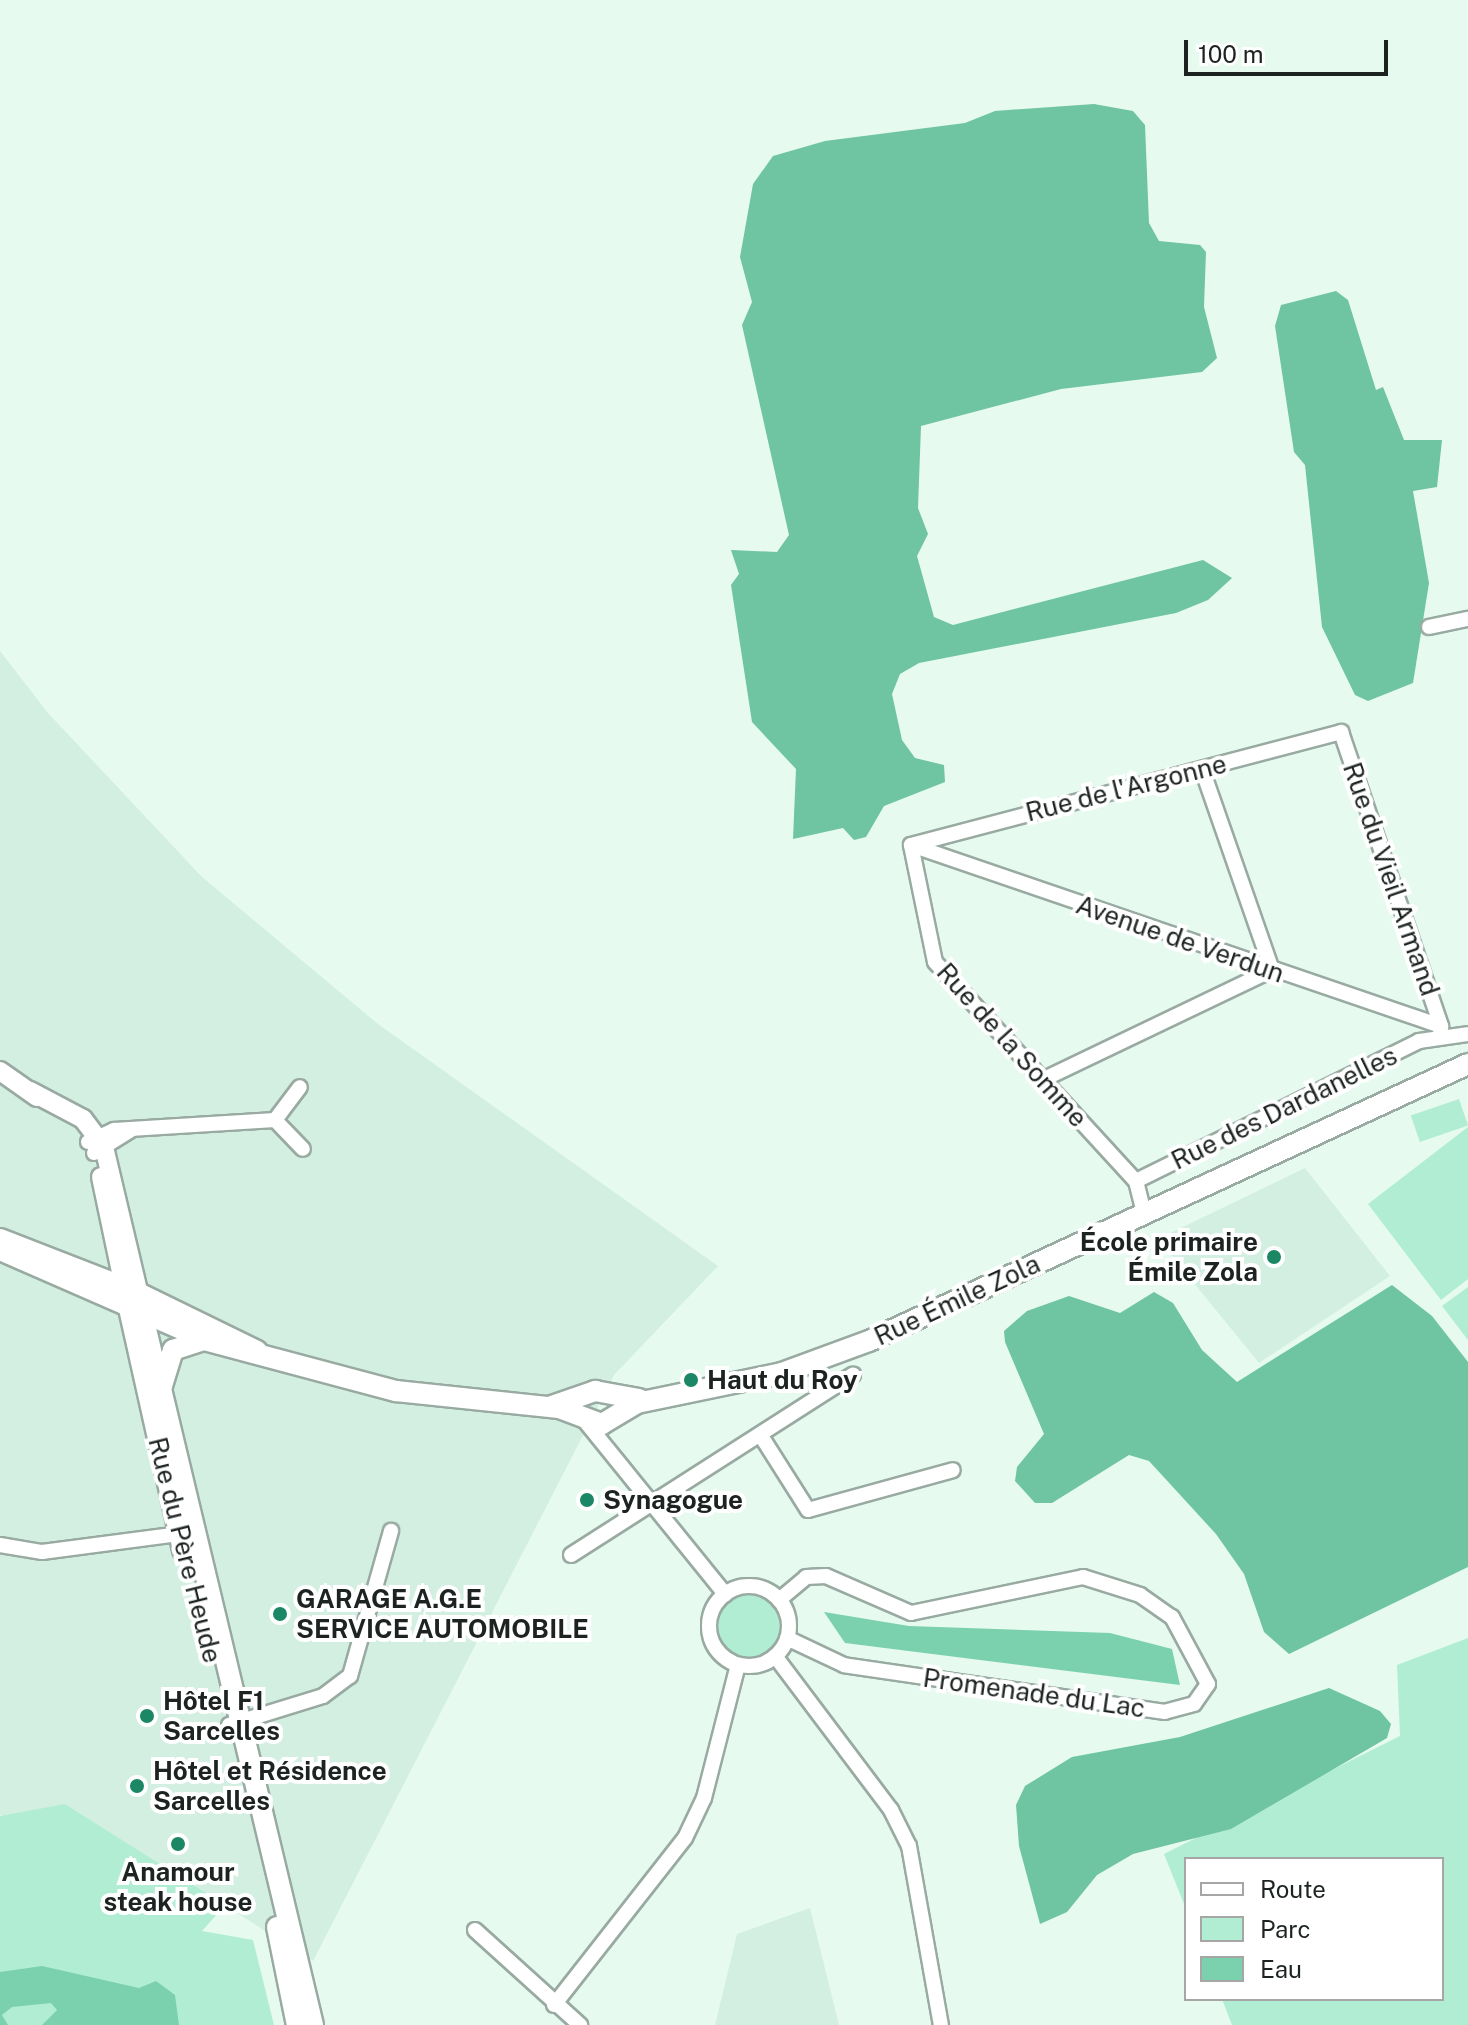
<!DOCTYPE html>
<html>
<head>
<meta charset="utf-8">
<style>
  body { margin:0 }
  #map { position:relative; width:1468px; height:2025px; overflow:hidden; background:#e6faf0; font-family:"Public Sans",sans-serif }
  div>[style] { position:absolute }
  .built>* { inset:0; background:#d3efe2 }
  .green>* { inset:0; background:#b1edd2; transform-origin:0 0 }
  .round { border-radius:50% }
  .forest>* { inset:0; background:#6fc4a1 }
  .water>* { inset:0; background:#7bd1ad }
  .roads { filter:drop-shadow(2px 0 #98aaa1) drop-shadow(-2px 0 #98aaa1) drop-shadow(0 2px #98aaa1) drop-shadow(0 -2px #98aaa1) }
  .minor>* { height:14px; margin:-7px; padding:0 7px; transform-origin:7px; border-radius:7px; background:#fff }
  .minor>.ring { margin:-7px; padding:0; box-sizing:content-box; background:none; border:14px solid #fff; border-radius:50% }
  .tertiary>* { height:18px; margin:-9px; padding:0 9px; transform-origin:9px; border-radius:9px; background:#fff }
  .secondary>* { height:20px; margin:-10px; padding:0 10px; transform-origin:10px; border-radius:10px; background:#fff }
  .dots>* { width:22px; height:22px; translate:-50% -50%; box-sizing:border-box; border:4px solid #fff; border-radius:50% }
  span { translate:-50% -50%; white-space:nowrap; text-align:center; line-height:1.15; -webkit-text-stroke:8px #fff; paint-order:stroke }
  .street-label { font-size:26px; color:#1c2320 }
  .poi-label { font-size:26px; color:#1c2320; font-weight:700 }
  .right { translate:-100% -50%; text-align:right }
  .left { translate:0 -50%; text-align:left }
  .legend { position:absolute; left:1184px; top:1857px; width:260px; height:144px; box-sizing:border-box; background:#fff; border:2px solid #a4a7a6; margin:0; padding:10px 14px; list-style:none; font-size:24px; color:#1c2320 }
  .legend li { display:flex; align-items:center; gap:16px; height:40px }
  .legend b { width:40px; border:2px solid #a4a7a6 }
  .scale { position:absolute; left:1184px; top:40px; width:204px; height:36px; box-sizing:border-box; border:4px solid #1c2320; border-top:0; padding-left:10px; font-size:24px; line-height:28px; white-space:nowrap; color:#1c2320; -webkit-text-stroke:6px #fff; paint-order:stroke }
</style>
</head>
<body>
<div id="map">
  <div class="built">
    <i style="clip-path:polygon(0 651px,48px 713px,202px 877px,378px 1024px,718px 1266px,614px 1375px,313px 1961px,65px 1804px,14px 1819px,0 1815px)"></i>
    <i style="clip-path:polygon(1305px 1168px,1390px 1276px,1259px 1363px,1158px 1239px)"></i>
    <i style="clip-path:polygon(810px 1908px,839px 2025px,715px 2025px,737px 1934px)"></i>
  </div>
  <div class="green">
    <i style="left:1459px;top:1099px;width:28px;height:51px;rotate:71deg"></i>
    <i style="clip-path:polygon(1468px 1127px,1468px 1279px,1441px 1300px,1368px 1204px)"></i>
    <i style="clip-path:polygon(1468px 1287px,1468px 1340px,1442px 1306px)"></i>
    <i class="round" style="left:714px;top:1594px;width:66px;height:66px"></i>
    <i style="clip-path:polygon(1468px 1638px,1468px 2025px,1232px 2025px,1222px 1999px,1442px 1999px,1442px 1859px,1186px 1859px,1186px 1909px,1164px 1854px,1400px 1736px,1397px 1665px)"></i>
    <i style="clip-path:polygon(65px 1804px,225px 1905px,202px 1931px,253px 1940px,274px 2025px,0 2025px,0 1816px)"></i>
  </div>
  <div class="forest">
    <i style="clip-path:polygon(1094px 104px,1133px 111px,1145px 125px,1149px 223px,1159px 241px,1200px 245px,1206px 252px,1204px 307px,1217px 358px,1202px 372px,1061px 389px,921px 426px,918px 508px,928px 534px,917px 556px,934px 617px,953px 625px,1203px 560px,1232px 578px,1208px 600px,1176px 613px,919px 663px,900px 674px,892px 694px,902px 740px,915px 758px,944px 765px,945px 782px,884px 806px,866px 837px,854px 840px,843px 828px,793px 839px,796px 769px,752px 722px,731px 585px,739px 574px,731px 550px,777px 552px,789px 535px,742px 325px,752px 302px,740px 257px,753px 184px,773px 156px,825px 141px,965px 123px,995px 111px)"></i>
    <i style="clip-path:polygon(1336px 291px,1348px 300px,1376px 390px,1383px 387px,1404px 440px,1442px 440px,1437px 487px,1413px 491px,1429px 583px,1413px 683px,1368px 701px,1355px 695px,1322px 627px,1305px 465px,1294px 452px,1275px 326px,1281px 305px)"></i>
    <i style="clip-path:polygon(1392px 1285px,1432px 1316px,1468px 1362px,1468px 1567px,1289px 1654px,1264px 1632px,1244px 1574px,1216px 1534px,1149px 1461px,1129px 1455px,1052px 1503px,1035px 1503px,1015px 1481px,1017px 1467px,1044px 1434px,1005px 1342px,1004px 1331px,1027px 1311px,1069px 1296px,1120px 1313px,1154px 1292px,1173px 1303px,1202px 1350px,1237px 1382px)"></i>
    <i style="clip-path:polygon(1329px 1688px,1380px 1711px,1391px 1724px,1387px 1738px,1231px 1829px,1133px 1854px,1097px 1875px,1067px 1912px,1040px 1924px,1019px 1846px,1016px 1805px,1025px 1786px,1072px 1757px,1180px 1737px)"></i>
  </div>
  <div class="water">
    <i style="clip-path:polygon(824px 1612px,909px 1626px,1110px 1633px,1172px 1649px,1180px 1685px,845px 1643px)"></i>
    <i style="clip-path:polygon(42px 1966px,139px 1988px,156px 1981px,175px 1995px,179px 2025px,42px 2025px,57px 2010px,51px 2003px,12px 2007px,2px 2015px,8px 2025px,0 2025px,0 1972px)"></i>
  </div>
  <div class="roads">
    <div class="minor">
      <i style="left:1429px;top:627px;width:40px;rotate:-12deg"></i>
      <i style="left:911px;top:845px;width:445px;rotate:-14.7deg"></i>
      <i style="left:1341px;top:732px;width:311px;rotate:71.2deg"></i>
      <i style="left:911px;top:845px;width:560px;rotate:18.86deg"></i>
      <i style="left:1441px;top:1026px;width:10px;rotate:96deg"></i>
      <i style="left:911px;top:845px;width:119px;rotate:78.4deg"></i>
      <i style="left:935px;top:962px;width:297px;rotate:47.5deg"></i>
      <i style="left:1136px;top:1181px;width:36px;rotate:76deg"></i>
      <i style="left:1042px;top:1080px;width:255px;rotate:-25.6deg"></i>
      <i style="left:1272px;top:970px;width:213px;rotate:-109.2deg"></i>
      <i style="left:275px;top:1120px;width:40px;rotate:46deg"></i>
      <i style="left:88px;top:1142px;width:29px;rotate:-25deg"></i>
      <i style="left:114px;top:1130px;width:161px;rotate:-3.6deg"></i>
      <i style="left:275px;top:1120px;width:41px;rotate:-52.9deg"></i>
      <i style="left:94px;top:1153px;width:44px;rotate:-31.9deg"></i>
      <i style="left:1136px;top:1181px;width:316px;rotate:-26.3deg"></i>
      <i style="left:1419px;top:1041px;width:49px;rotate:-8.1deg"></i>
      <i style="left:585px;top:1421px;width:223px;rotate:51deg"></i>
      <i style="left:763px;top:1439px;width:84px;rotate:57.6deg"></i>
      <i style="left:808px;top:1510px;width:150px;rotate:-15.4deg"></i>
      <i style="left:0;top:1545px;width:43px;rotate:9.5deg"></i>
      <i style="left:42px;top:1552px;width:145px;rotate:-7.5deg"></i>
      <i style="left:571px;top:1555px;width:335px;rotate:-32.6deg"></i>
      <i class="ring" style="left:709px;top:1586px;width:66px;height:66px"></i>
      <i style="left:779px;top:1600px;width:35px;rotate:-40deg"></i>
      <i style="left:806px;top:1577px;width:20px;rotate:-3deg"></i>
      <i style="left:826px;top:1576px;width:93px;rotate:23.5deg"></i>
      <i style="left:911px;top:1613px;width:176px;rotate:-11.8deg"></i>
      <i style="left:1083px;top:1577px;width:60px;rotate:17.5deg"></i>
      <i style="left:1140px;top:1595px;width:39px;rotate:35deg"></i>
      <i style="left:1172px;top:1617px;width:76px;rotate:61.8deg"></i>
      <i style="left:1208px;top:1684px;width:24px;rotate:125deg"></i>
      <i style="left:1194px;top:1704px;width:30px;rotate:165deg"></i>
      <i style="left:1165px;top:1712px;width:324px;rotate:-171.7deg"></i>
      <i style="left:844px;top:1665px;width:63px;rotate:-154.7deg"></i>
      <i style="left:775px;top:1656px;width:193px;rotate:53deg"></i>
      <i style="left:891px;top:1810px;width:40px;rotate:63.4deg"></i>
      <i style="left:909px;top:1846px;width:182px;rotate:79.9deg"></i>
      <i style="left:229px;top:1725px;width:98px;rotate:-17.1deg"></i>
      <i style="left:323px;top:1696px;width:34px;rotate:-37deg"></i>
      <i style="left:350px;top:1676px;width:151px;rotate:-74.2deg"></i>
      <i style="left:475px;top:1930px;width:142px;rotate:42.1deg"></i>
      <i style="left:554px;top:2005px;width:212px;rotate:-51.9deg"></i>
      <i style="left:685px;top:1838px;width:44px;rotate:-64.6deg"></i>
      <i style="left:704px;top:1798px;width:137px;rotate:-75.7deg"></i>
    </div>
    <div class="tertiary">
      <i style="left:0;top:1071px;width:45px;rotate:35.1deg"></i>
      <i style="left:30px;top:1091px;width:60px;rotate:27.8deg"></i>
      <i style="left:83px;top:1119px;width:35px;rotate:53deg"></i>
      <i style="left:104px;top:1147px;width:249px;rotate:76.7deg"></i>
      <i style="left:101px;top:1177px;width:111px;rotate:78.1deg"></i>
      <i style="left:0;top:1238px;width:133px;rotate:21.2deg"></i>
      <i style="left:0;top:1251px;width:223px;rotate:23.6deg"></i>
    </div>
    <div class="secondary">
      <i style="left:124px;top:1286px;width:271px;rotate:77.4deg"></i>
      <i style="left:124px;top:1286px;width:148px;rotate:26deg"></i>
      <i style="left:552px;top:1406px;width:46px;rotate:-19.2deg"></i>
      <i style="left:595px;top:1391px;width:45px;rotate:10.3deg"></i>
      <i style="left:277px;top:1927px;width:100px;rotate:78.5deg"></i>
      <i style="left:313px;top:2025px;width:654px;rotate:-103.44deg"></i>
      <i style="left:161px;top:1389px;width:41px;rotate:-72.9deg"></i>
      <i style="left:173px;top:1350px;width:33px;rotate:-18deg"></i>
      <i style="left:204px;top:1340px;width:199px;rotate:14.9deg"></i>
      <i style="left:396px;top:1391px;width:164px;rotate:6deg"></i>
      <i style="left:559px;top:1408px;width:46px;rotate:20.4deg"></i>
      <i style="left:602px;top:1424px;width:41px;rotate:-31deg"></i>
      <i style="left:637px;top:1403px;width:148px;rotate:-11.7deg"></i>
      <i style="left:782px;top:1373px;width:93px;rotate:-20.2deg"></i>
      <i style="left:869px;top:1341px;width:660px;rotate:-24.82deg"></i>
    </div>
  </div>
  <div class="dots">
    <i style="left:1274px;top:1257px;background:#1c8764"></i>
    <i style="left:691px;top:1380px;background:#1c8764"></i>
    <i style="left:587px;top:1500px;background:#1c8764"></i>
    <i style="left:280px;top:1614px;background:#1c8764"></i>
    <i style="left:147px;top:1716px;background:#1c8764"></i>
    <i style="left:137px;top:1786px;background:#1c8764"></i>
    <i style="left:178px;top:1844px;background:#1c8764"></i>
  </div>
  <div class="street-label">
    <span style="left:1126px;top:788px;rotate:-14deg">Rue de l'Argonne</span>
    <span style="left:1391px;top:879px;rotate:71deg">Rue du Vieil Armand</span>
    <span style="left:1180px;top:939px;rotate:19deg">Avenue de Verdun</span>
    <span style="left:1012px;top:1045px;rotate:48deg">Rue de la Somme</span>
    <span style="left:1284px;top:1108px;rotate:-26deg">Rue des Dardanelles</span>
    <span style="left:957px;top:1300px;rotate:-25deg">Rue Émile Zola</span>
    <span style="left:185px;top:1550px;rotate:76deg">Rue du Père Heude</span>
    <span style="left:1034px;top:1693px;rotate:8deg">Promenade du Lac</span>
  </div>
  <div class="poi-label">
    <span class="right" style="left:1258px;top:1257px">École primaire<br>Émile Zola</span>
    <span class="left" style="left:707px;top:1380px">Haut du Roy</span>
    <span class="left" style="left:603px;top:1500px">Synagogue</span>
    <span class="left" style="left:296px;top:1614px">GARAGE A.G.E<br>SERVICE AUTOMOBILE</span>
    <span class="left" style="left:163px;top:1716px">Hôtel F1<br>Sarcelles</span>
    <span class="left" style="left:153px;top:1786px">Hôtel et Résidence<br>Sarcelles</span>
    <span style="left:178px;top:1887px">Anamour<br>steak house</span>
  </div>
  <ul class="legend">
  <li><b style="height:10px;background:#fff"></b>Route</li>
  <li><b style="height:22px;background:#b1edd2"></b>Parc</li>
  <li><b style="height:22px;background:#7bd1ad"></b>Eau</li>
  </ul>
  <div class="scale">100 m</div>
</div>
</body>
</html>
